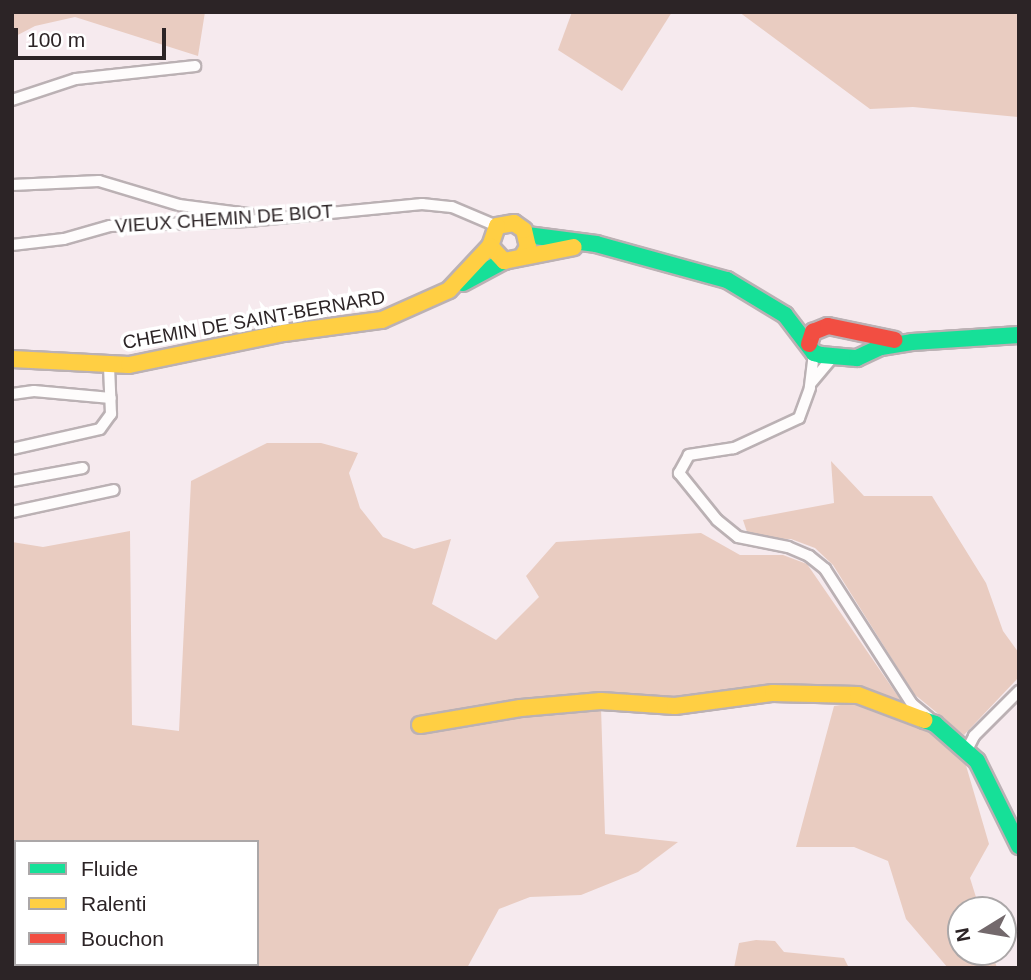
<!DOCTYPE html>
<html>
<head>
<meta charset="utf-8">
<style>
  body { margin:0 }
  #map { position:relative; width:1031px; height:980px; overflow:hidden; background:#f6eaee; font-family:Helvetica,sans-serif }
  div>[style] { position:absolute }
  .green>* { inset:0; background:#e9ccc1 }
  .roads { filter:drop-shadow(2px 0 #bbb1b4) drop-shadow(-2px 0 #bbb1b4) drop-shadow(0 2px #bbb1b4) drop-shadow(0 -2px #bbb1b4) }
  .street>* { height:10px; margin:-5px; padding:0 5px; transform-origin:5px; border-radius:5px; background:#fefcfc }
  .fast>* { height:16px; margin:-8px; padding:0 8px; transform-origin:8px; border-radius:8px; background:#16e098 }
  .slow>* { height:16px; margin:-8px; padding:0 8px; transform-origin:8px; border-radius:8px; background:#ffcf43 }
  .jam>* { height:16px; margin:-8px; padding:0 8px; transform-origin:8px; border-radius:8px; background:#f24e42 }
  span { translate:-50% -50%; white-space:nowrap; text-align:center; line-height:1.15; -webkit-text-stroke:7px #fff; paint-order:stroke }
  .street-label { font-size:19px; color:#2c2426 }
  .frame { position:absolute; inset:0; border:14px solid #2c2426; pointer-events:none }
  .legend { position:absolute; left:14px; top:840px; width:245px; height:126px; box-sizing:border-box; background:#fff; border:2px solid #aba7a8; margin:0; padding:9px 12px; list-style:none; font-size:21px; color:#2c2426 }
  .legend li { display:flex; align-items:center; gap:14px; height:35px }
  .legend b { width:35px; border:2px solid #aba7a8 }
  .north { position:absolute; left:947px; top:896px; width:70px; height:70px; box-sizing:border-box; background:#fff; border:2px solid #aba7a8; border-radius:50%; rotate:259deg; font-size:19px; font-weight:700; line-height:28px; text-align:center; color:#2c2426 }
  .north::after { content:''; display:block; margin:auto; width:24px; height:32px; background:#73696c; clip-path:polygon(50% 0,100% 100%,50% 72%,0 100%) }
  .scale { position:absolute; left:14px; top:28px; width:152px; height:32px; box-sizing:border-box; border:4px solid #2c2426; border-top:0; padding-left:9px; font-size:21px; line-height:24px; white-space:nowrap; color:#2c2426; -webkit-text-stroke:5px #fff; paint-order:stroke }
</style>
</head>
<body>
<div id="map">
  <div class="green">
    <i style="clip-path:polygon(12px 12px,205px 12px,198px 56px,75px 17px,35px 26px,12px 38px)"></i>
    <i style="clip-path:polygon(572px 12px,672px 12px,622px 91px,558px 50px)"></i>
    <i style="clip-path:polygon(739px 12px,1019px 12px,1019px 117px,913px 107px,870px 109px)"></i>
    <i style="clip-path:polygon(267px 443px,321px 443px,358px 453px,349px 473px,360px 508px,383px 537px,414px 549px,451px 539px,432px 604px,496px 640px,539px 597px,526px 576px,556px 542px,701px 533px,740px 555px,783px 555px,807px 564px,904px 705px,868px 693px,601px 707px,605px 834px,678px 842px,638px 872px,581px 895px,530px 897px,499px 909px,467px 968px,116px 968px,110px 964px,257px 964px,257px 842px,16px 842px,16px 907px,12px 905px,12px 542px,43px 547px,130px 531px,132px 725px,179px 731px,191px 481px)"></i>
    <i style="clip-path:polygon(831px 461px,864px 496px,932px 496px,986px 583px,1003px 631px,1019px 653px,1019px 677px,964px 735px,914px 694px,833px 565px,815px 548px,791px 539px,749px 538px,743px 520px,834px 503px)"></i>
    <i style="clip-path:polygon(861px 702px,919px 724px,965px 762px,989px 844px,970px 878px,980px 910px,961px 910px,961px 952px,992px 952px,997px 968px,948px 968px,906px 919px,888px 861px,854px 847px,796px 847px,834px 706px)"></i>
    <i style="clip-path:polygon(756px 940px,775px 941px,784px 952px,844px 958px,849px 968px,734px 968px,739px 943px)"></i>
  </div>
  <div class="roads">
    <div class="street">
      <i style="left:12px;top:100px;width:67px;rotate:-18.2deg"></i>
      <i style="left:76px;top:79px;width:120px;rotate:-6.2deg"></i>
      <i style="left:12px;top:185px;width:87px;rotate:-2.6deg"></i>
      <i style="left:99px;top:181px;width:84px;rotate:16.7deg"></i>
      <i style="left:179px;top:205px;width:70px;rotate:7.4deg"></i>
      <i style="left:12px;top:245px;width:52px;rotate:-6.6deg"></i>
      <i style="left:64px;top:239px;width:48px;rotate:-15.8deg"></i>
      <i style="left:110px;top:226px;width:138px;rotate:-2.1deg"></i>
      <i style="left:248px;top:221px;width:175px;rotate:-5.6deg"></i>
      <i style="left:422px;top:204px;width:30px;rotate:6deg"></i>
      <i style="left:452px;top:207px;width:49px;rotate:22.9deg"></i>
      <i style="left:814px;top:353px;width:35px;rotate:97deg"></i>
      <i style="left:810px;top:388px;width:32px;rotate:110deg"></i>
      <i style="left:799px;top:418px;width:72px;rotate:155.2deg"></i>
      <i style="left:734px;top:448px;width:46px;rotate:171.2deg"></i>
      <i style="left:689px;top:455px;width:21px;rotate:119deg"></i>
      <i style="left:679px;top:473px;width:60px;rotate:51deg"></i>
      <i style="left:717px;top:520px;width:27px;rotate:39deg"></i>
      <i style="left:738px;top:537px;width:51px;rotate:11.3deg"></i>
      <i style="left:788px;top:547px;width:23px;rotate:23deg"></i>
      <i style="left:809px;top:556px;width:21px;rotate:39deg"></i>
      <i style="left:825px;top:569px;width:161px;rotate:57.2deg"></i>
      <i style="left:912px;top:704px;width:21px;rotate:39deg"></i>
      <i style="left:811px;top:383px;width:34px;rotate:-50deg"></i>
      <i style="left:12px;top:394px;width:22px;rotate:-8deg"></i>
      <i style="left:34px;top:391px;width:77px;rotate:5.2deg"></i>
      <i style="left:12px;top:449px;width:90px;rotate:-12.8deg"></i>
      <i style="left:100px;top:429px;width:19px;rotate:-54deg"></i>
      <i style="left:111px;top:414px;width:48px;rotate:-92.4deg"></i>
      <i style="left:12px;top:481px;width:72px;rotate:-10.4deg"></i>
      <i style="left:12px;top:512px;width:104px;rotate:-12.2deg"></i>
      <i style="left:967px;top:750px;width:16px;rotate:-63deg"></i>
      <i style="left:974px;top:736px;width:64px;rotate:-45deg"></i>
    </div>
    <div class="fast">
      <i style="left:527px;top:235px;width:70px;rotate:7.4deg"></i>
      <i style="left:596px;top:244px;width:136px;rotate:15.4deg"></i>
      <i style="left:727px;top:280px;width:68px;rotate:31.1deg"></i>
      <i style="left:785px;top:315px;width:48px;rotate:52.7deg"></i>
      <i style="left:814px;top:353px;width:7px;rotate:16deg"></i>
      <i style="left:821px;top:355px;width:36px;rotate:5deg"></i>
      <i style="left:857px;top:358px;width:26px;rotate:-25deg"></i>
      <i style="left:881px;top:347px;width:31px;rotate:-9deg"></i>
      <i style="left:912px;top:342px;width:107px;rotate:-3.7deg"></i>
      <i style="left:463px;top:283px;width:47px;rotate:-28.2deg"></i>
      <i style="left:924px;top:720px;width:12px;rotate:20deg"></i>
      <i style="left:935px;top:724px;width:56px;rotate:41.4deg"></i>
      <i style="left:977px;top:761px;width:95px;rotate:63.7deg"></i>
      <i style="left:12px;top:922px;width:4px;rotate:27deg"></i>
      <i style="left:83px;top:964px;width:7px;rotate:34deg"></i>
    </div>
    <div class="slow">
      <i style="left:522px;top:257px;width:12px;rotate:-59deg"></i>
      <i style="left:528px;top:247px;width:17px;rotate:-103deg"></i>
      <i style="left:524px;top:230px;width:12px;rotate:-145deg"></i>
      <i style="left:514px;top:223px;width:17px;rotate:170deg"></i>
      <i style="left:497px;top:226px;width:21px;rotate:109deg"></i>
      <i style="left:490px;top:246px;width:21px;rotate:47deg"></i>
      <i style="left:504px;top:261px;width:71px;rotate:-11.3deg"></i>
      <i style="left:12px;top:359px;width:117px;rotate:2.9deg"></i>
      <i style="left:129px;top:365px;width:158px;rotate:-11.7deg"></i>
      <i style="left:284px;top:333px;width:99px;rotate:-7.6deg"></i>
      <i style="left:382px;top:320px;width:73px;rotate:-24.1deg"></i>
      <i style="left:449px;top:290px;width:60px;rotate:-47deg"></i>
      <i style="left:420px;top:725px;width:102px;rotate:-9.6deg"></i>
      <i style="left:521px;top:708px;width:80px;rotate:-5deg"></i>
      <i style="left:601px;top:701px;width:74px;rotate:3.9deg"></i>
      <i style="left:675px;top:706px;width:99px;rotate:-7.6deg"></i>
      <i style="left:773px;top:693px;width:85px;rotate:1.3deg"></i>
      <i style="left:858px;top:695px;width:71px;rotate:20.7deg"></i>
      <i style="left:12px;top:948px;width:4px;rotate:27deg"></i>
      <i style="left:40px;top:964px;width:7px;rotate:34deg"></i>
    </div>
    <div class="jam">
      <i style="left:809px;top:344px;width:13px;rotate:-72deg"></i>
      <i style="left:813px;top:332px;width:16px;rotate:-22deg"></i>
      <i style="left:828px;top:326px;width:68px;rotate:11.8deg"></i>
    </div>
  </div>
  <div class="street-label">
    <span style="left:224px;top:219px;rotate:-4deg">VIEUX CHEMIN DE BIOT</span>
    <span style="left:254px;top:320px;rotate:-10deg">CHEMIN DE SAINT-BERNARD</span>
  </div>
  <div class="frame"></div>
  <ul class="legend">
  <li><b style="height:9px;background:#16e098"></b>Fluide</li>
  <li><b style="height:9px;background:#ffcf43"></b>Ralenti</li>
  <li><b style="height:9px;background:#f24e42"></b>Bouchon</li>
  </ul>
  <div class="north">N</div>
  <div class="scale">100 m</div>
</div>
</body>
</html>
